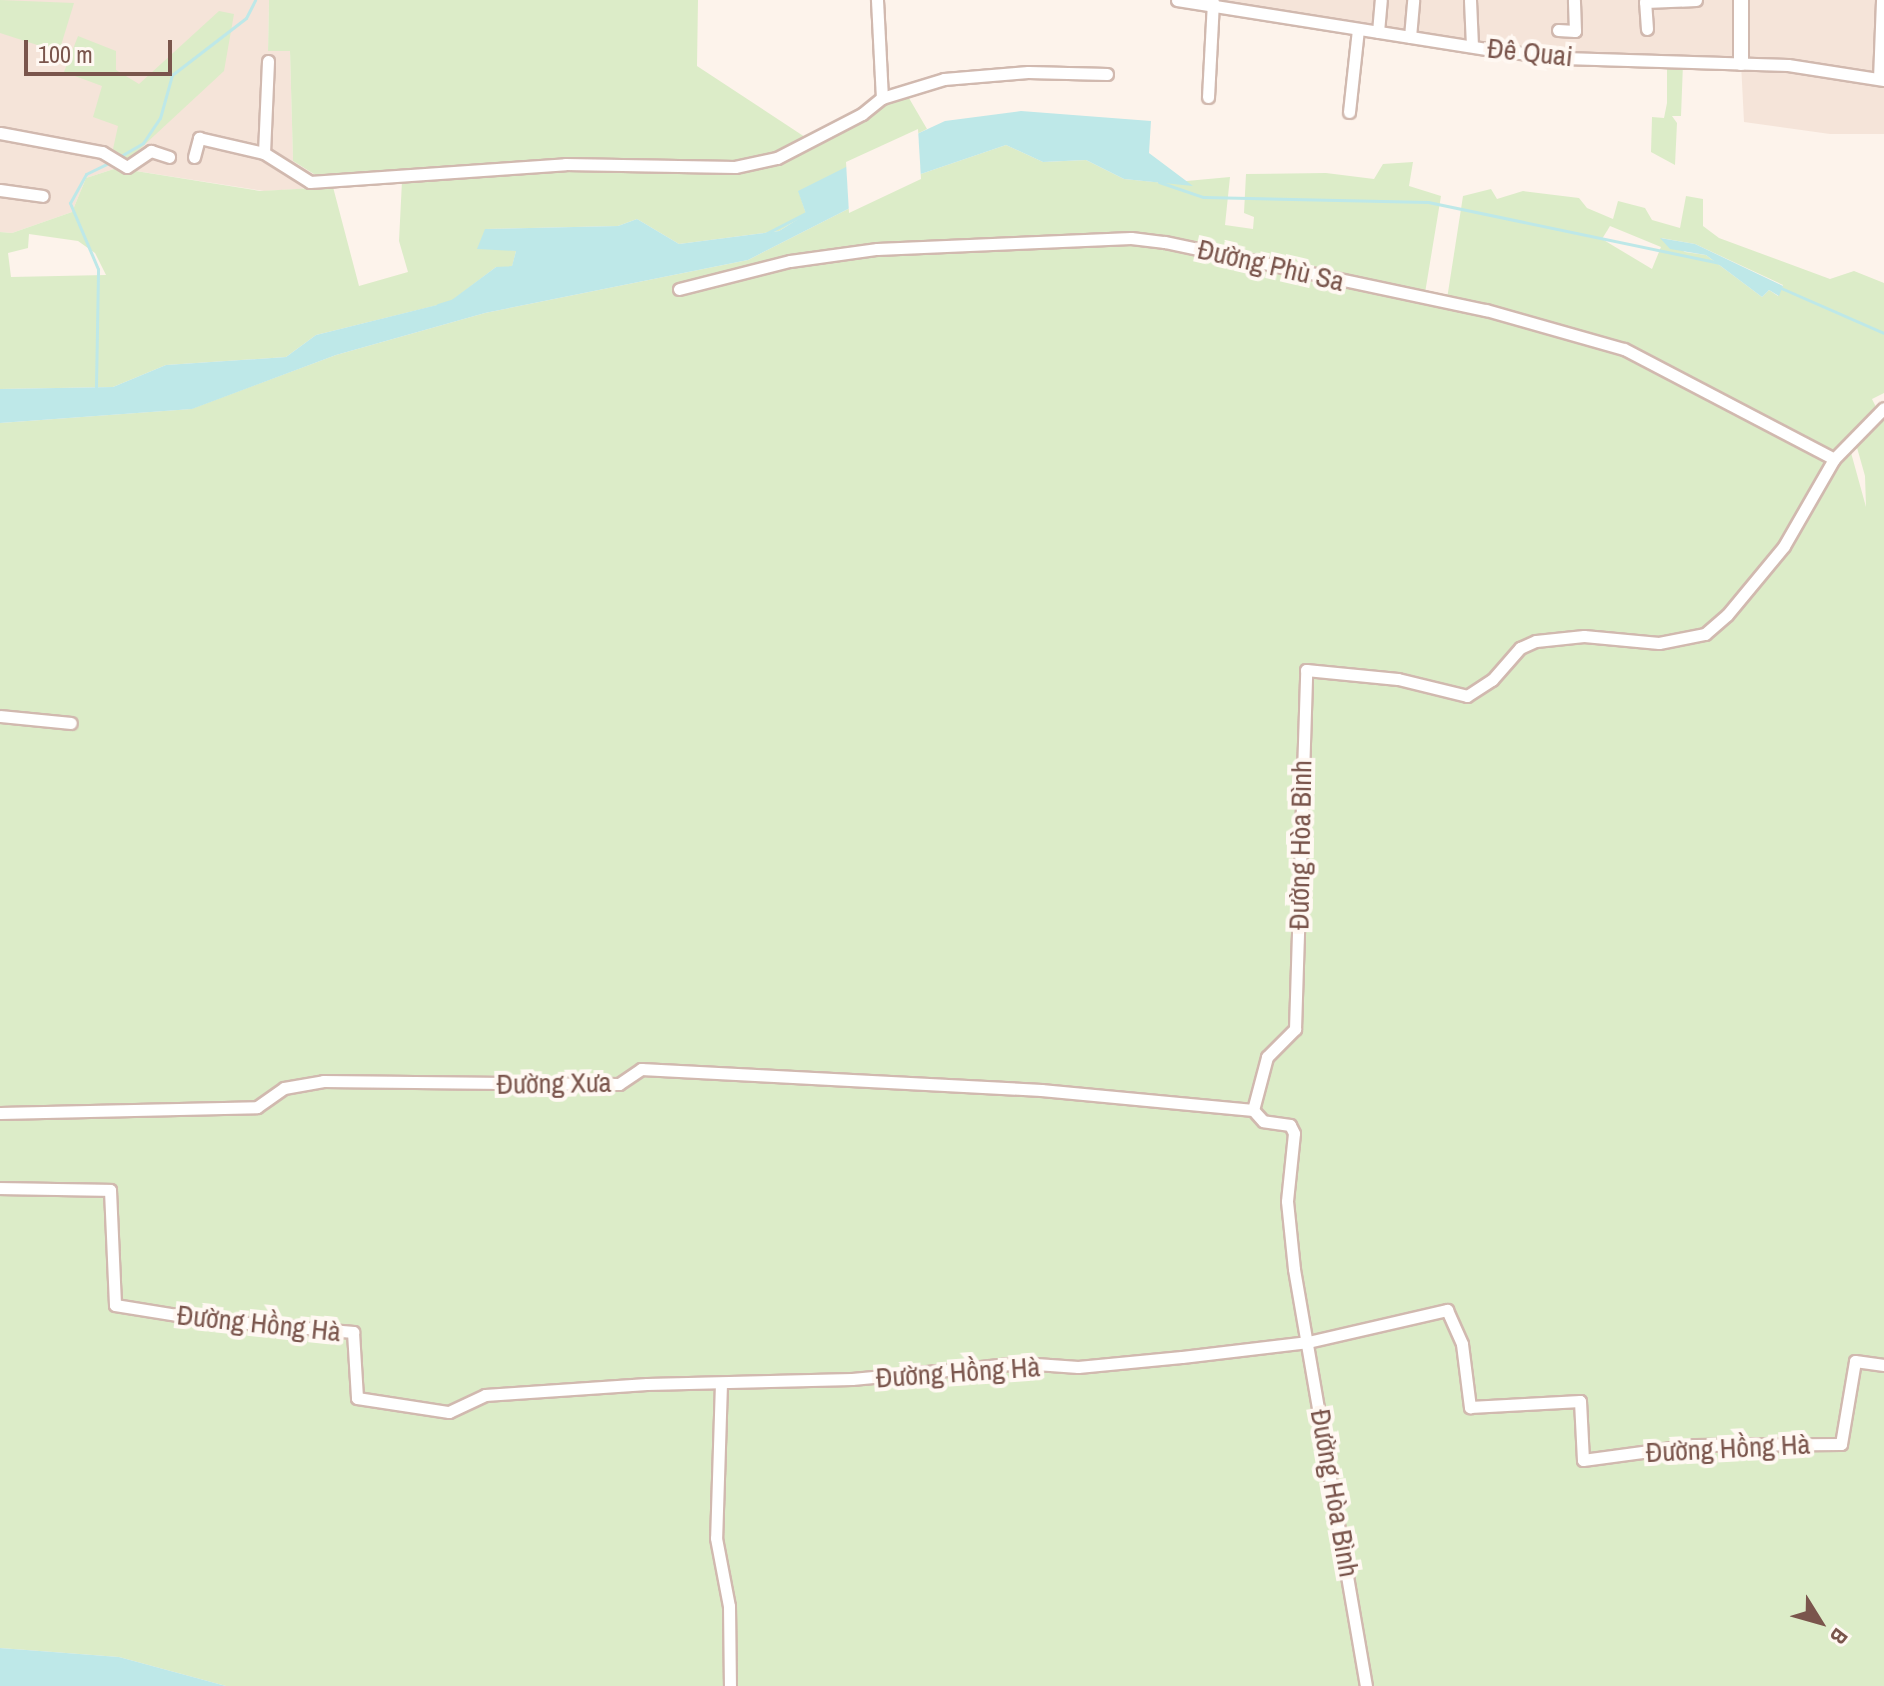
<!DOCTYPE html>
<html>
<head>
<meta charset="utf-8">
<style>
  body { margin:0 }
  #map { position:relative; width:1884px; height:1686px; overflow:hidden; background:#fdf3eb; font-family:"Archivo Narrow",sans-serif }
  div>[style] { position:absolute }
  .residential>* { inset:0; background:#f5e4d9 }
  .green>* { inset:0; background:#dcecc8 }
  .water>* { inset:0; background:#bee8e8 }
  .pier>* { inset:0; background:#fdf3eb }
  .stream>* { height:3px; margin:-1.5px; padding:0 1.5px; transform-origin:1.5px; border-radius:1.5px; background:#bee8e8 }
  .roads { filter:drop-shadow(2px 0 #d1b9af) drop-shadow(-2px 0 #d1b9af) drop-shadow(0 2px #d1b9af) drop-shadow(0 -2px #d1b9af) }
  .minor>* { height:11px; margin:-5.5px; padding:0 5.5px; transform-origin:5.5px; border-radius:5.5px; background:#fff }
  .tertiary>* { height:14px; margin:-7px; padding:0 7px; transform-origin:7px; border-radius:7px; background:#fff }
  span { translate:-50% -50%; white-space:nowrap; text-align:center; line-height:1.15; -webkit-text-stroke:8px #fff8f2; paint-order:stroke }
  .street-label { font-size:28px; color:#7a554c }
  .north { position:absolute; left:1780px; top:1582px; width:80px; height:80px; -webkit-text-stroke:6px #fff8f2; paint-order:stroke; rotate:127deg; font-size:22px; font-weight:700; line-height:32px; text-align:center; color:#7a554c }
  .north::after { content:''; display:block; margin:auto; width:28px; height:36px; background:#7a554c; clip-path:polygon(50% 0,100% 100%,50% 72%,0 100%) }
  .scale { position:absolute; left:24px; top:40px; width:148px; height:36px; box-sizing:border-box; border:4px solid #7a554c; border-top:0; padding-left:10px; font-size:24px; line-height:28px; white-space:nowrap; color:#7a554c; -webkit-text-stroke:6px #fff8f2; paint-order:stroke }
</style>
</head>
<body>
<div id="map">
  <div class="residential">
    <i style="clip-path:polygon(0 0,269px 0,268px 50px,290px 51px,293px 161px,333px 187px,264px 191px,117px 168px,86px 178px,72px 212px,12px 233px,0 232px)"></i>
    <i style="clip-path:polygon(1179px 0,1884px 0,1884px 134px,1830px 134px,1744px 122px,1741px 63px,1564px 58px)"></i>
  </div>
  <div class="green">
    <i style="clip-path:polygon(0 0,74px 3px,59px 52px,0 33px)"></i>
    <i style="clip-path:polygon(evenodd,269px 0,698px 0,697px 66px,811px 141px,882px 98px,906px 93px,927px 129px,799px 192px,806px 214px,779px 231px,679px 244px,637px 219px,618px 226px,485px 229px,501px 248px,516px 251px,512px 267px,496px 267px,450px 302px,316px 335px,286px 357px,166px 365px,113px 387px,0 389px,0 232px,12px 233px,72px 212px,86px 178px,117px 168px,260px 191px,333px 187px,359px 286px,408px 272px,399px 241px,402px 181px,473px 176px,493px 163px,337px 177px,317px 176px,293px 161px,290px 51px,268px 51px,269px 0,29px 234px,78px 241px,95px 253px,106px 275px,11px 277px,8px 253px,28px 248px,29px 234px)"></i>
    <i style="clip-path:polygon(219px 11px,234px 14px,224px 71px,128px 160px,113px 149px,118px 126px,93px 117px,102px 86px,64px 72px,78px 36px,116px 51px,116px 70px,139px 84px)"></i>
    <i style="clip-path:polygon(1667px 64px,1683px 64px,1681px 116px,1672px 116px,1677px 123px,1675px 165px,1651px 152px,1652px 117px,1664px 118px,1667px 103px)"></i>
    <i style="clip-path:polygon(evenodd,1006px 145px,1043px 162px,1086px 160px,1124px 179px,1165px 183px,1230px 177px,1225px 225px,1253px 229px,1254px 217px,1244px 213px,1246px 174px,1326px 173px,1374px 179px,1383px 164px,1413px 162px,1409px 186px,1441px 196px,1425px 293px,1447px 299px,1463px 196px,1491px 189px,1497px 199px,1523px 191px,1579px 198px,1587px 208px,1613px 219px,1618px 201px,1645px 208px,1652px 220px,1680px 228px,1686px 196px,1703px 199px,1703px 226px,1719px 238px,1830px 279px,1854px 271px,1884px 283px,1884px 393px,1872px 399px,1877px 409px,1850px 449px,1866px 507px,1865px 476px,1856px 444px,1884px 413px,1884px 1686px,226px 1686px,119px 1657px,0 1648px,0 423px,191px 409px,336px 355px,485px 313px,748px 260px,909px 178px,1006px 145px,1610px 226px,1661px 247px,1652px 269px,1602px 239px,1610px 226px,1006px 145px,1661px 238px,1695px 244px,1783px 285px,1778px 296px,1769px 290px,1762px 297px,1706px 255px,1685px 252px,1661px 238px)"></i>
  </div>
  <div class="water">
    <i style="clip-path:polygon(1021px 111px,1151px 121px,1149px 153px,1193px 186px,1124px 179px,1086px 160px,1043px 162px,1006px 145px,909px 178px,748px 260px,485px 313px,336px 355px,192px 409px,0 423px,0 389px,113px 387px,166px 365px,286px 357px,316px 335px,449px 302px,496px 267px,512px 266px,516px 251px,477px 249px,485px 229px,618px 226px,637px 219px,679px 244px,779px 231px,806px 214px,798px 191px,852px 164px,945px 121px)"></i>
    <i style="clip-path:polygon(1660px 238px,1695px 244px,1783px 286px,1779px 296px,1769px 290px,1762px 297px,1706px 255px,1670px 249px)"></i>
    <i style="clip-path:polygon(0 1648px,119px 1657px,226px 1686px,0 1686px)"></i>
  </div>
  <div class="pier">
    <i style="clip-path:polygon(918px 129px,921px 179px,849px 213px,846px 162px)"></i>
  </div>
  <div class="stream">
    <i style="left:119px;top:157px;width:28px;rotate:-30deg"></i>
    <i style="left:143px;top:143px;width:30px;rotate:-56deg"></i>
    <i style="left:160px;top:118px;width:45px;rotate:-74.4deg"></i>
    <i style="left:172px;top:75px;width:93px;rotate:-37.6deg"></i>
    <i style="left:246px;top:18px;width:20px;rotate:-63deg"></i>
    <i style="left:1159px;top:182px;width:46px;rotate:18.8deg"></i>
    <i style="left:1203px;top:197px;width:225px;rotate:1.3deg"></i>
    <i style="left:1428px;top:202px;width:297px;rotate:11.8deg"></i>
    <i style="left:765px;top:234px;width:48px;rotate:-27.1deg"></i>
    <i style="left:1781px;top:288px;width:112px;rotate:23.6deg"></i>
    <i style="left:438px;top:305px;width:17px;rotate:-17deg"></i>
    <i style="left:96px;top:387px;width:118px;rotate:-89deg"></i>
    <i style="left:98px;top:269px;width:72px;rotate:-113deg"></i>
    <i style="left:70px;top:203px;width:33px;rotate:-61deg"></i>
    <i style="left:86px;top:174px;width:30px;rotate:-26deg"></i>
  </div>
  <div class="roads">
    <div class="minor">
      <i style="left:877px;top:0;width:98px;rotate:87.1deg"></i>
      <i style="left:1177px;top:0;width:321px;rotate:9deg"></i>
      <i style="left:1494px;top:50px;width:70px;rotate:6.5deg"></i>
      <i style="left:1564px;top:58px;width:224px;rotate:1.8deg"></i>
      <i style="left:1788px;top:65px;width:97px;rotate:8.9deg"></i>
      <i style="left:1470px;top:0;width:46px;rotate:87.5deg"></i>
      <i style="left:1647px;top:29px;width:27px;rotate:-94deg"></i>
      <i style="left:1645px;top:2px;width:51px;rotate:-2.2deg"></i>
      <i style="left:1558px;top:30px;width:17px;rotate:3deg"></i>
      <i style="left:1575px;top:31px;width:31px;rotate:-92deg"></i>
      <i style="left:1378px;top:32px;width:32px;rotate:-85deg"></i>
      <i style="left:1410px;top:37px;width:37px;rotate:-85deg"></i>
      <i style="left:1879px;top:79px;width:79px;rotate:-87.8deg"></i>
      <i style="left:1208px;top:97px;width:95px;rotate:-87deg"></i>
      <i style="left:1349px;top:112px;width:83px;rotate:-83.8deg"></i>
      <i style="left:0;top:133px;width:104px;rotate:10.6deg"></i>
      <i style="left:102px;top:152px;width:29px;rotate:31deg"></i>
      <i style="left:127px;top:167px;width:29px;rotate:-34deg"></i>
      <i style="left:151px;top:151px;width:19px;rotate:18deg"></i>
      <i style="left:264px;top:153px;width:92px;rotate:-87.5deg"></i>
      <i style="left:194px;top:157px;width:20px;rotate:-75deg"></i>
      <i style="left:199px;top:138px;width:67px;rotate:13deg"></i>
      <i style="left:264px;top:153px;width:54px;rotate:32.2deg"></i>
      <i style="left:310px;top:182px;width:256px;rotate:-4deg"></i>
      <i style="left:565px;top:164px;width:170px;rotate:1deg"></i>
      <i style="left:735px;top:167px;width:43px;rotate:-12.1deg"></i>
      <i style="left:777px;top:158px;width:96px;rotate:-27.4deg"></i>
      <i style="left:862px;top:114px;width:26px;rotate:-39deg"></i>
      <i style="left:882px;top:98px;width:65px;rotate:-17deg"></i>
      <i style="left:944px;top:79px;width:84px;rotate:-4.8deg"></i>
      <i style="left:1028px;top:72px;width:79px;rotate:1.5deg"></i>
      <i style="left:0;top:190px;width:43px;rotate:7.9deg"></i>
      <i style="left:679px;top:289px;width:114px;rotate:-14.2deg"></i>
      <i style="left:790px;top:261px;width:88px;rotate:-7.9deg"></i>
      <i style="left:877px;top:249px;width:254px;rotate:-2.5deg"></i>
      <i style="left:1131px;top:238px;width:34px;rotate:7deg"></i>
      <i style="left:1165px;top:242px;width:328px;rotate:12deg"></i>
      <i style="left:1486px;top:310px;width:143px;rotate:15.8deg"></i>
      <i style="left:1624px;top:349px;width:237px;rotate:27.6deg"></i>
      <i style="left:0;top:716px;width:71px;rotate:5.6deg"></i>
      <i style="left:0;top:1113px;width:257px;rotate:-1.3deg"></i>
      <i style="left:257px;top:1107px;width:33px;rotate:-35deg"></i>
      <i style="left:284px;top:1088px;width:40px;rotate:-10deg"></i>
      <i style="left:323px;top:1081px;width:296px;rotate:0.6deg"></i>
      <i style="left:619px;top:1084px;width:27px;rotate:-34deg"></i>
      <i style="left:641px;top:1069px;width:401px;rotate:3deg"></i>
      <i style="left:1041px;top:1090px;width:213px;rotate:5.4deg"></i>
      <i style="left:0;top:1188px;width:110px;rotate:1deg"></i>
      <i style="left:110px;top:1190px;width:115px;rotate:87.5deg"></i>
      <i style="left:115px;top:1305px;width:87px;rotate:9.2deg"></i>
      <i style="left:201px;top:1319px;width:153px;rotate:4.9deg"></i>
      <i style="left:353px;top:1332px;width:66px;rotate:86.5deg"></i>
      <i style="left:357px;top:1398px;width:93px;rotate:8.7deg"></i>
      <i style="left:449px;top:1412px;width:40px;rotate:-25deg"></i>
      <i style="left:485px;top:1395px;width:162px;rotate:-3.9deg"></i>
      <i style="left:647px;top:1384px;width:205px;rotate:-1.4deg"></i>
      <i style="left:852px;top:1379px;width:171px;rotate:-5.4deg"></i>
      <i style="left:1022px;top:1363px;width:56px;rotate:4.1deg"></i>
      <i style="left:1078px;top:1367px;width:104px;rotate:-5.5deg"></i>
      <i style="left:1182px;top:1357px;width:127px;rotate:-6.8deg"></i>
      <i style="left:1308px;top:1342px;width:143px;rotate:-13deg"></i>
      <i style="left:1447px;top:1310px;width:37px;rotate:66deg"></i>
      <i style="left:1462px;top:1344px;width:64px;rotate:82.8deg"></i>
      <i style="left:1470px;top:1407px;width:110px;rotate:-3.1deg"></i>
      <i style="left:1580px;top:1401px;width:59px;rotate:87.1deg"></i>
      <i style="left:1583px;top:1460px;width:112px;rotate:-7.7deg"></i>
      <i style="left:1694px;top:1445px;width:147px;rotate:-0.4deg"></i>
      <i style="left:1841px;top:1444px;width:84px;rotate:-80.4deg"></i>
      <i style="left:1855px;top:1361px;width:29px;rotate:8deg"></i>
      <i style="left:721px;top:1383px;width:155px;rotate:91.8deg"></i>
      <i style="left:716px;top:1538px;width:69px;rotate:79.2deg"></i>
      <i style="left:729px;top:1606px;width:80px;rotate:89.3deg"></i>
      <i style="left:1366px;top:1686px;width:423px;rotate:-99.8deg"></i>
      <i style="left:1294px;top:1269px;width:68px;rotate:-95.9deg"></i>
      <i style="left:1287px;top:1201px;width:68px;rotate:-84.1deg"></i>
      <i style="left:1294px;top:1133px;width:9px;rotate:-117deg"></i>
      <i style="left:1290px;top:1125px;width:27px;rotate:-172deg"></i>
      <i style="left:1263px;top:1121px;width:15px;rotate:-132deg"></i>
      <i style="left:1253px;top:1110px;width:55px;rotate:-75.2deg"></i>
      <i style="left:1267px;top:1057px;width:40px;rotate:-45deg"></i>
      <i style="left:1295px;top:1029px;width:359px;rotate:-88.2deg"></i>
      <i style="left:1306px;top:670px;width:92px;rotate:5.6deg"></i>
      <i style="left:1398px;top:679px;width:71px;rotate:13.8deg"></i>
      <i style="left:1467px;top:696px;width:30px;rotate:-33deg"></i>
      <i style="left:1492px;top:680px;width:43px;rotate:-48.8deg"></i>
      <i style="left:1520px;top:648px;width:17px;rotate:-24deg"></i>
      <i style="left:1536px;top:641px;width:48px;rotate:-5.9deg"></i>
      <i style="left:1584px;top:636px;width:75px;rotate:5.3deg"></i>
      <i style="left:1659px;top:643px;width:47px;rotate:-11.1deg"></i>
      <i style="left:1705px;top:634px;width:29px;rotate:-41deg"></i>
      <i style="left:1727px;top:615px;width:89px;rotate:-50.4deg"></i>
      <i style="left:1784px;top:546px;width:100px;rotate:-60.1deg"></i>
      <i style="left:1834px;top:459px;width:71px;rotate:-45.6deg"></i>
    </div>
    <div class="tertiary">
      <i style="left:1741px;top:63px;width:63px;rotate:-90deg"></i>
    </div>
  </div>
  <div class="street-label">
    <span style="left:1530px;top:52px;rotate:6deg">Đê Quai</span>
    <span style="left:1271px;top:265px;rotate:13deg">Đường Phù Sa</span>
    <span style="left:1300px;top:845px;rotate:-89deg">Đường Hòa Bình</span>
    <span style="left:554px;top:1083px;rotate:-1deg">Đường Xưa</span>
    <span style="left:259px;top:1323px;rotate:6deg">Đường Hồng Hà</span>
    <span style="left:958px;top:1372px;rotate:-4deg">Đường Hồng Hà</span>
    <span style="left:1728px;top:1448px;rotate:-3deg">Đường Hồng Hà</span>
    <span style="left:1335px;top:1493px;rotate:80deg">Đường Hòa Bình</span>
  </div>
  <div class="north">B</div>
  <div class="scale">100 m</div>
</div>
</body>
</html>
